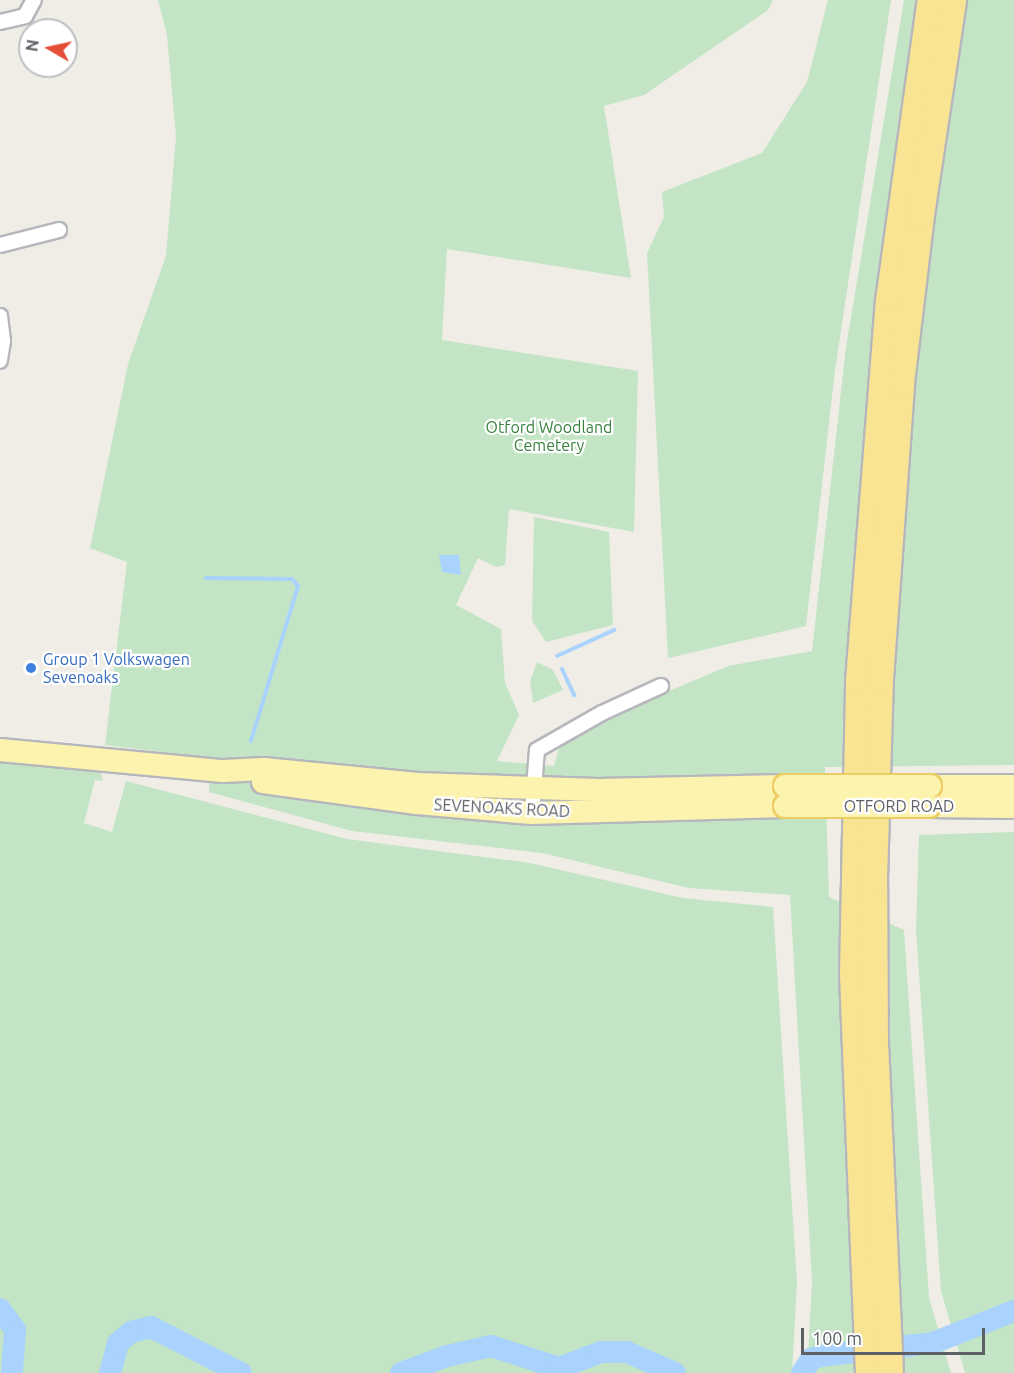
<!DOCTYPE html>
<html>
<head>
<meta charset="utf-8">
<style>
  body { margin:0 }
  #map { position:relative; width:1014px; height:1373px; overflow:hidden; background:#efede6; font-family:Ubuntu,sans-serif }
  div>[style] { position:absolute }
  .green>* { inset:0; background:#c3e5c5 }
  .water>* { inset:0; background:#a9d3fc }
  .stream>* { height:4px; margin:-2px; padding:0 2px; transform-origin:2px; border-radius:2px; background:#a9d3fc }
  .river>* { height:22px; margin:-11px; padding:0 11px; transform-origin:11px; border-radius:11px; background:#a9d3fc }
  .roads { filter:drop-shadow(2px 0 #b6b7bc) drop-shadow(-2px 0 #b6b7bc) drop-shadow(0 2px #b6b7bc) drop-shadow(0 -2px #b6b7bc) }
  .street>* { height:14px; margin:-7px; padding:0 7px; transform-origin:7px; border-radius:7px; background:#fff }
  .primary>* { height:22px; margin:-11px; padding:0 11px; transform-origin:11px; border-radius:11px; background:#fcf3ae }
  .highway>* { height:26px; margin:-13px; padding:0 13px; transform-origin:13px; border-radius:13px; background:#f9e493 }
  .bridges { filter:drop-shadow(2px 0 #eccd61) drop-shadow(-2px 0 #eccd61) drop-shadow(0 2px #eccd61) drop-shadow(0 -2px #eccd61) }
  .primary-bridge>* { height:22px; margin:-11px; padding:0 11px; transform-origin:11px; border-radius:11px; background:#fcf3ae }
  .dots>* { width:16px; height:16px; translate:-50% -50%; box-sizing:border-box; border:3px solid #fff; border-radius:50% }
  span { translate:-50% -50%; white-space:nowrap; text-align:center; line-height:1.15; -webkit-text-stroke:4.5px #fff; paint-order:stroke }
  .park-label { font-size:16px; color:#388240 }
  .shop-label { font-size:16px; color:#366cbe }
  .left { translate:0 -50%; text-align:left }
  .street-label { font-size:16px; color:#5d6065 }
  .north { position:absolute; left:18px; top:18px; width:60px; height:60px; box-sizing:border-box; background:#fff; border:2px solid #bebfc1; border-radius:50%; rotate:279deg; font-size:16px; font-weight:700; line-height:24px; text-align:center; color:#5d6065 }
  .north::after { content:''; display:block; margin:auto; width:21px; height:27px; background:#e34e38; clip-path:polygon(50% 0,100% 100%,50% 72%,0 100%) }
  .scale { position:absolute; left:801px; top:1328px; width:184px; height:27px; box-sizing:border-box; border:3px solid #5d6065; border-top:0; padding-left:8px; font-size:18px; line-height:21px; white-space:nowrap; color:#5d6065; -webkit-text-stroke:4px #fff; paint-order:stroke }
</style>
</head>
<body>
<div id="map">
  <div class="green">
    <i style="clip-path:polygon(158px 0,773px 0,768px 10px,644px 95px,604px 106px,631px 278px,447px 249px,442px 340px,638px 371px,634px 532px,509px 509px,505px 565px,496px 567px,478px 558px,456px 605px,501px 629px,505px 683px,519px 715px,497px 761px,554px 766px,560px 744px,660px 695px,728px 666px,812px 651px,846px 347px,904px 0,1014px 0,1014px 765px,825px 767px,829px 897px,904px 930px,929px 1298px,951px 1373px,807px 1373px,812px 1282px,790px 895px,689px 888px,542px 853px,352px 831px,209px 792px,211px 758px,105px 745px,127px 562px,90px 548px,128px 364px,166px 256px,176px 137px,167px 35px)"></i>
    <i style="clip-path:polygon(828px 0,891px 0,835px 370px,806px 626px,668px 658px,647px 253px,664px 217px,662px 192px,762px 153px,807px 82px)"></i>
    <i style="clip-path:polygon(534px 517px,609px 532px,613px 625px,546px 642px,532px 621px)"></i>
    <i style="clip-path:polygon(537px 662px,553px 670px,563px 690px,533px 703px,530px 681px)"></i>
    <i style="clip-path:polygon(0 756px,100px 769px,103px 781px,95px 780px,84px 823px,112px 832px,126px 781px,347px 839px,530px 863px,683px 898px,773px 907px,797px 1283px,792px 1373px,0 1373px)"></i>
    <i style="clip-path:polygon(1014px 832px,1014px 1373px,965px 1373px,941px 1291px,916px 930px,919px 835px)"></i>
  </div>
  <div class="water">
    <i style="clip-path:polygon(439px 555px,459px 555px,461px 575px,442px 572px)"></i>
  </div>
  <div class="stream">
    <i style="left:206px;top:578px;width:86px;rotate:0.7deg"></i>
    <i style="left:292px;top:579px;width:9px;rotate:49deg"></i>
    <i style="left:298px;top:586px;width:162px;rotate:106.9deg"></i>
    <i style="left:557px;top:656px;width:63px;rotate:-24.5deg"></i>
    <i style="left:562px;top:669px;width:29px;rotate:65deg"></i>
  </div>
  <div class="river">
    <i style="left:0;top:1309px;width:26px;rotate:54deg"></i>
    <i style="left:15px;top:1330px;width:43px;rotate:94deg"></i>
    <i style="left:110px;top:1373px;width:31px;rotate:-75deg"></i>
    <i style="left:118px;top:1343px;width:17px;rotate:-40deg"></i>
    <i style="left:131px;top:1332px;width:21px;rotate:-14deg"></i>
    <i style="left:151px;top:1327px;width:101px;rotate:27.1deg"></i>
    <i style="left:401px;top:1373px;width:49px;rotate:-20.3deg"></i>
    <i style="left:447px;top:1356px;width:45px;rotate:-12.8deg"></i>
    <i style="left:491px;top:1346px;width:71px;rotate:17.9deg"></i>
    <i style="left:559px;top:1368px;width:45px;rotate:-20.9deg"></i>
    <i style="left:601px;top:1352px;width:26px"></i>
    <i style="left:627px;top:1352px;width:52px;rotate:23.6deg"></i>
    <i style="left:802px;top:1373px;width:17px;rotate:-57deg"></i>
    <i style="left:811px;top:1359px;width:9px;rotate:-18deg"></i>
    <i style="left:820px;top:1356px;width:114px;rotate:-6.6deg"></i>
    <i style="left:933px;top:1343px;width:87px;rotate:-21.6deg"></i>
  </div>
  <div class="roads">
    <div class="street">
      <i style="left:0;top:22px;width:26px;rotate:-13deg"></i>
      <i style="left:25px;top:16px;width:18px;rotate:-61deg"></i>
      <i style="left:0;top:245px;width:61px;rotate:-14.3deg"></i>
      <i style="left:0;top:316px;width:25px;rotate:83deg"></i>
      <i style="left:3px;top:341px;width:20px;rotate:99deg"></i>
      <i style="left:532px;top:813px;width:63px;rotate:-85.5deg"></i>
      <i style="left:537px;top:750px;width:75px;rotate:-29.6deg"></i>
      <i style="left:602px;top:713px;width:65px;rotate:-24.6deg"></i>
    </div>
    <div class="primary">
      <i style="left:0;top:750px;width:224px;rotate:5.4deg"></i>
      <i style="left:223px;top:771px;width:41px;rotate:-2.8deg"></i>
      <i style="left:264px;top:769px;width:154px;rotate:5.6deg"></i>
      <i style="left:417px;top:784px;width:181px;rotate:1.9deg"></i>
      <i style="left:598px;top:790px;width:187px;rotate:-1.2deg"></i>
      <i style="left:263px;top:782px;width:155px;rotate:7.8deg"></i>
      <i style="left:417px;top:803px;width:115px;rotate:5deg"></i>
      <i style="left:532px;top:813px;width:253px;rotate:-1.6deg"></i>
      <i style="left:930px;top:786px;width:84px"></i>
      <i style="left:929px;top:806px;width:85px;rotate:0.7deg"></i>
    </div>
    <div class="highway">
      <i style="left:869px;top:1373px;width:398px;rotate:-92.3deg"></i>
      <i style="left:853px;top:975px;width:294px;rotate:-88.8deg"></i>
      <i style="left:859px;top:681px;width:381px;rotate:-85.5deg"></i>
      <i style="left:889px;top:301px;width:304px;rotate:-82.1deg"></i>
      <i style="left:890px;top:1373px;width:325px;rotate:-92.6deg"></i>
      <i style="left:875px;top:1048px;width:169px;rotate:-90.3deg"></i>
      <i style="left:874px;top:879px;width:200px;rotate:-88.3deg"></i>
      <i style="left:880px;top:679px;width:297px;rotate:-85.9deg"></i>
      <i style="left:901px;top:383px;width:169px;rotate:-83.2deg"></i>
      <i style="left:921px;top:215px;width:217px;rotate:-81.5deg"></i>
    </div>
  </div>
  <div class="bridges">
    <div class="primary-bridge">
      <i style="left:785px;top:786px;width:145px"></i>
      <i style="left:785px;top:806px;width:144px"></i>
    </div>
  </div>
  <div class="dots">
    <i style="left:31px;top:668px;background:#3f7fe0"></i>
  </div>
  <div class="park-label">
    <span style="left:549px;top:436px">Otford Woodland<br>Cemetery</span>
  </div>
  <div class="shop-label">
    <span class="left" style="left:43px;top:668px">Group 1 Volkswagen<br>Sevenoaks</span>
  </div>
  <div class="street-label">
    <span style="left:899px;top:806px">OTFORD ROAD</span>
    <span style="left:502px;top:808px;rotate:3deg">SEVENOAKS ROAD</span>
  </div>
  <div class="north">N</div>
  <div class="scale">100 m</div>
</div>
</body>
</html>
